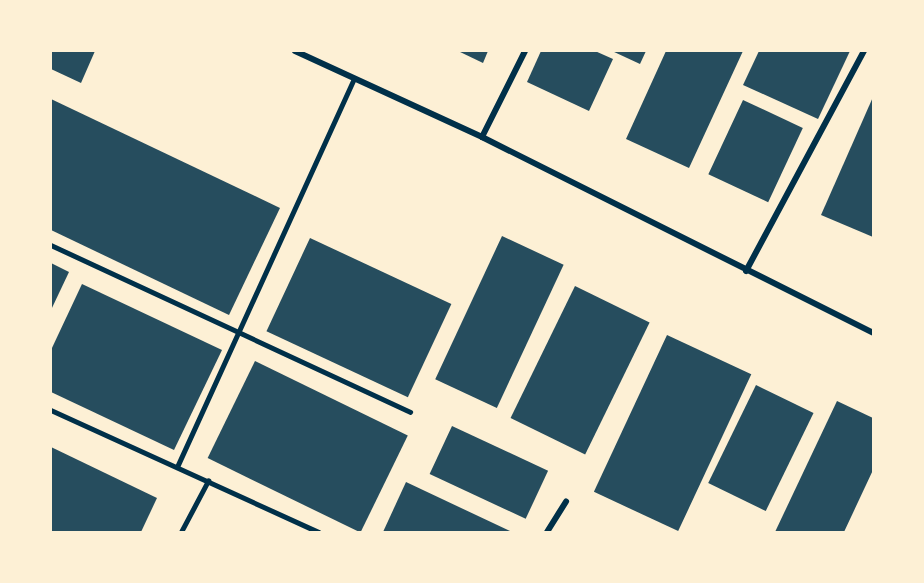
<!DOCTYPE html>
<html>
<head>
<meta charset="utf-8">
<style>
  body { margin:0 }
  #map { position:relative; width:924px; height:583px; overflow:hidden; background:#fdf0d5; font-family:Literata,serif }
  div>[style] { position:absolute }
  .building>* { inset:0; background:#264d5e; transform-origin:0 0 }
  .service>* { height:4.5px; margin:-2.25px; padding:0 2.25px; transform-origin:2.25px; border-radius:2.25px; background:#003049 }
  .minor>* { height:6px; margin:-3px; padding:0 3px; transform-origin:3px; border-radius:3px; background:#003049 }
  span { translate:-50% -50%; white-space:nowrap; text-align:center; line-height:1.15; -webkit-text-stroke:6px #fdf0d5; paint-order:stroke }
  .frame { position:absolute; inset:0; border:52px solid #fdf0d5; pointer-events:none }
</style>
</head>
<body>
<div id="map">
  <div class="building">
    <i style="clip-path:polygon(51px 51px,95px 51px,81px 83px,51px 69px)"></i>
    <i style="clip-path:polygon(458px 51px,488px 51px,483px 63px)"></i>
    <i style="clip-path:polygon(541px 51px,595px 51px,613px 59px,589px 111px,527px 82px)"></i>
    <i style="clip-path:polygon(612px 51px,646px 51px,640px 64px)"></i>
    <i style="clip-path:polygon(666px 51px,743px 51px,689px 168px,626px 139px)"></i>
    <i style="clip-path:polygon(759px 51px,850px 51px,818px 119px,743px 85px)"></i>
    <i style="clip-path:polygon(873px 97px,873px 237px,821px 215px)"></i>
    <i style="clip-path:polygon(51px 99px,280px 208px,229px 315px,51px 230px)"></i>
    <i style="left:743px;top:100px;width:66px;height:82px;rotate:25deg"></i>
    <i style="left:502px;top:236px;width:68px;height:158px;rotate:25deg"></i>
    <i style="left:310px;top:238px;width:156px;height:103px;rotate:25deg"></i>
    <i style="clip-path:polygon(51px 263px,69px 272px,51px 310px)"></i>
    <i style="clip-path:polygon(82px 284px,222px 350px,174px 450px,51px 392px,51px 350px)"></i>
    <i style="left:575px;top:286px;width:83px;height:147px;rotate:26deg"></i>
    <i style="left:667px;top:335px;width:93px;height:173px;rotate:25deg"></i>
    <i style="left:255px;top:361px;width:170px;height:108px;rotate:26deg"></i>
    <i style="left:756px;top:385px;width:64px;height:109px;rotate:26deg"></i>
    <i style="clip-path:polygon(837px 401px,873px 418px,873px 470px,844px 532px,775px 532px)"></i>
    <i style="left:452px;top:426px;width:106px;height:53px;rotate:25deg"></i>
    <i style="clip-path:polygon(51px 447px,157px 498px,141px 532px,51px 532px)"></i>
    <i style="clip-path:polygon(406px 482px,512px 532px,383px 532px)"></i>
  </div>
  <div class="service">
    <i style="left:51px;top:245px;width:396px;rotate:24.9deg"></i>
    <i style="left:51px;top:410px;width:294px;rotate:24.5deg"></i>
    <i style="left:177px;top:467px;width:426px;rotate:-65.5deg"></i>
    <i style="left:181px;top:532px;width:58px;rotate:-62.1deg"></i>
  </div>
  <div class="minor">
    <i style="left:295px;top:51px;width:206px;rotate:24.7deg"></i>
    <i style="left:482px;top:137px;width:437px;rotate:26.6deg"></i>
    <i style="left:482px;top:137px;width:96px;rotate:-63.4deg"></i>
    <i style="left:746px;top:271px;width:250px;rotate:-61.8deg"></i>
    <i style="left:547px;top:532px;width:36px;rotate:-58deg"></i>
  </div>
  <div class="frame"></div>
</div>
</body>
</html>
